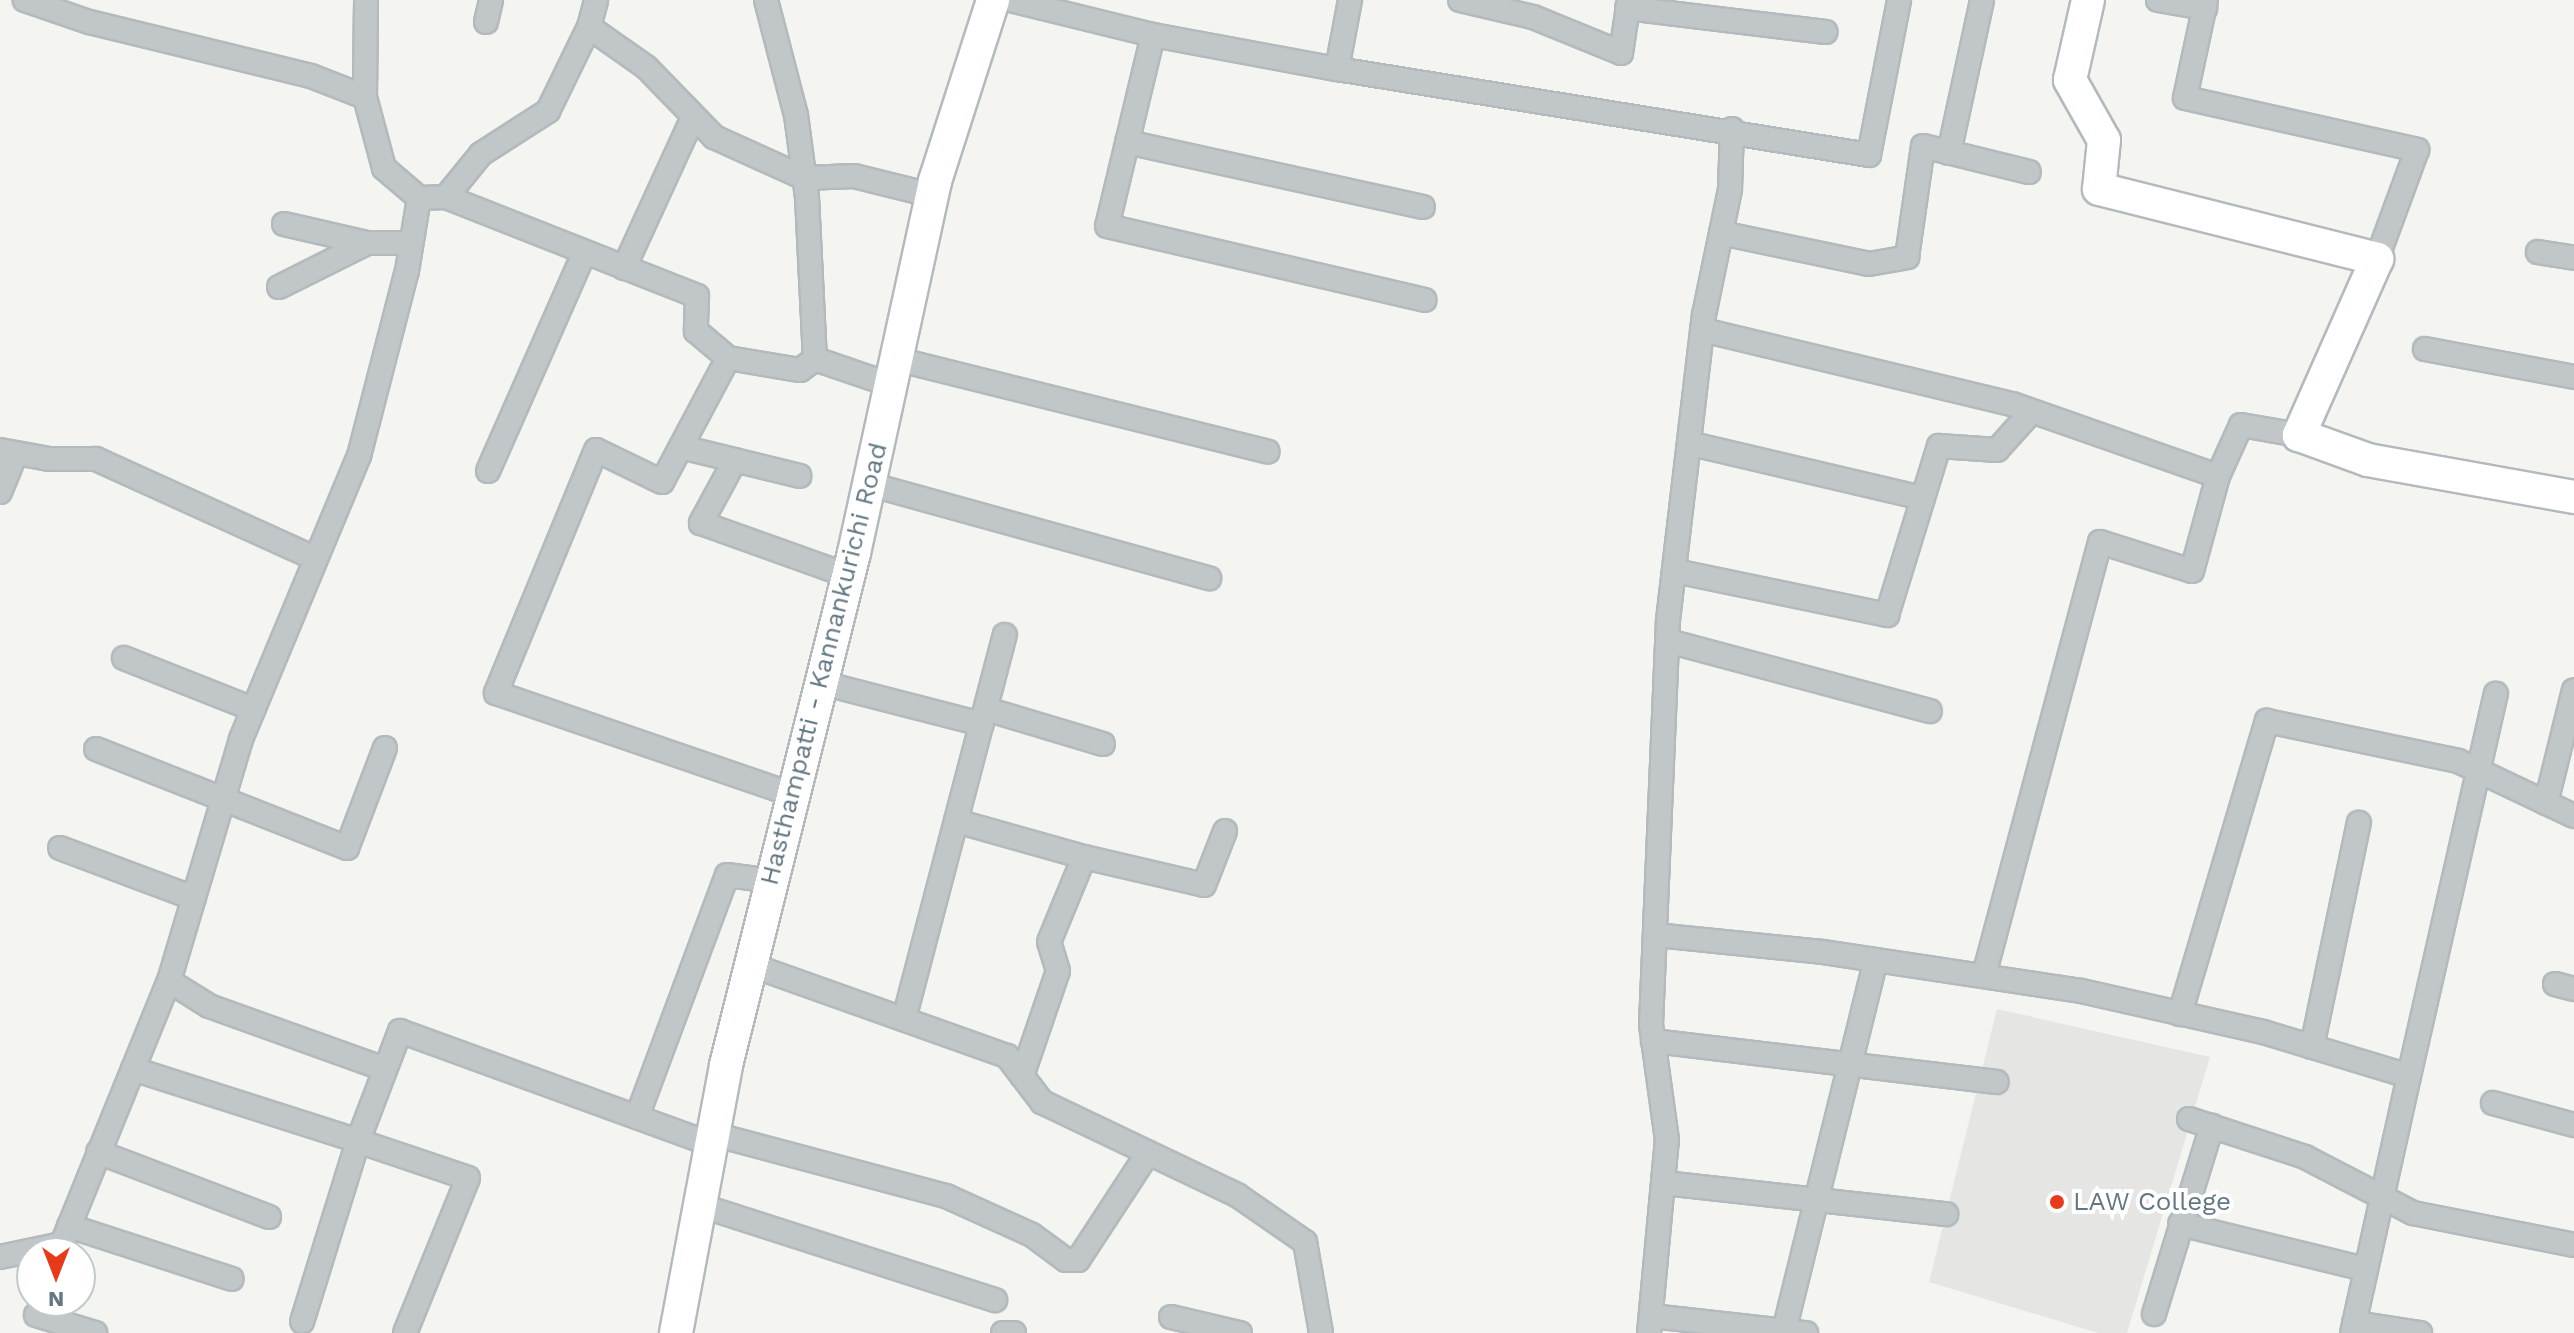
<!DOCTYPE html>
<html>
<head>
<meta charset="utf-8">
<style>
  body { margin:0 }
  #map { position:relative; width:2574px; height:1333px; overflow:hidden; background:#f4f4f0; font-family:"Work Sans",sans-serif }
  div>[style] { position:absolute }
  .built>* { inset:0; background:#e5e6e4 }
  .roads { filter:drop-shadow(2px 0 #b3babd) drop-shadow(-2px 0 #b3babd) drop-shadow(0 2px #b3babd) drop-shadow(0 -2px #b3babd) }
  .street>* { height:22px; margin:-11px; padding:0 11px; transform-origin:11px; border-radius:11px; background:#c1c6c8 }
  .secondary>* { height:32px; margin:-16px; padding:0 16px; transform-origin:16px; border-radius:16px; background:#fff }
  .dots>* { width:22px; height:22px; translate:-50% -50%; box-sizing:border-box; border:4px solid #fff; border-radius:50% }
  span { translate:-50% -50%; white-space:nowrap; text-align:center; line-height:1.15; -webkit-text-stroke:8px #fff; paint-order:stroke }
  .street-label { font-size:26px; color:#627782 }
  .poi-label { font-size:26px; color:#627782 }
  .left { translate:0 -50%; text-align:left }
  .north { position:absolute; left:16px; top:1237px; width:80px; height:80px; box-sizing:border-box; background:#fff; border:2px solid #c0c9cd; border-radius:50%; rotate:180deg; font-size:22px; font-weight:700; line-height:32px; text-align:center; color:#627782 }
  .north::after { content:''; display:block; margin:auto; width:28px; height:36px; background:#e9391b; clip-path:polygon(50% 0,100% 100%,50% 72%,0 100%) }
</style>
</head>
<body>
<div id="map">
  <div class="built">
    <i style="clip-path:polygon(1997px 1009px,2210px 1057px,2127px 1333px,2098px 1333px,1929px 1282px)"></i>
  </div>
  <div class="roads">
    <div class="street">
      <i style="left:766px;top:0;width:119px;rotate:75.4deg"></i>
      <i style="left:796px;top:115px;width:83px;rotate:82.4deg"></i>
      <i style="left:807px;top:197px;width:162px;rotate:87.2deg"></i>
      <i style="left:815px;top:359px;width:80px;rotate:18.9deg"></i>
      <i style="left:1010px;top:0;width:147px;rotate:13.8deg"></i>
      <i style="left:1153px;top:35px;width:187px;rotate:10.5deg"></i>
      <i style="left:1337px;top:69px;width:539px;rotate:9.18deg"></i>
      <i style="left:1869px;top:155px;width:158px;rotate:-79deg"></i>
      <i style="left:1460px;top:0;width:75px;rotate:13.1deg"></i>
      <i style="left:1533px;top:17px;width:95px;rotate:22.2deg"></i>
      <i style="left:1621px;top:53px;width:54px;rotate:-81.4deg"></i>
      <i style="left:2158px;top:0;width:48px;rotate:9.7deg"></i>
      <i style="left:2206px;top:0;width:100px;rotate:102.1deg"></i>
      <i style="left:2185px;top:98px;width:238px;rotate:12.6deg"></i>
      <i style="left:2417px;top:150px;width:116px;rotate:110.2deg"></i>
      <i style="left:1627px;top:8px;width:200px;rotate:6.9deg"></i>
      <i style="left:486px;top:22px;width:23px;rotate:-77deg"></i>
      <i style="left:589px;top:27px;width:28px;rotate:-75deg"></i>
      <i style="left:1153px;top:35px;width:196px;rotate:103.5deg"></i>
      <i style="left:1107px;top:226px;width:326px;rotate:13.1deg"></i>
      <i style="left:1337px;top:69px;width:70px;rotate:-79.3deg"></i>
      <i style="left:365px;top:97px;width:97px;rotate:-89.4deg"></i>
      <i style="left:1127px;top:142px;width:303px;rotate:12.4deg"></i>
      <i style="left:1949px;top:153px;width:157px;rotate:-77.8deg"></i>
      <i style="left:446px;top:197px;width:270px;rotate:21.5deg"></i>
      <i style="left:697px;top:296px;width:35px;rotate:92deg"></i>
      <i style="left:696px;top:331px;width:42px;rotate:40.2deg"></i>
      <i style="left:728px;top:358px;width:73px;rotate:9.5deg"></i>
      <i style="left:800px;top:370px;width:19px;rotate:-36deg"></i>
      <i style="left:419px;top:198px;width:27px;rotate:-2deg"></i>
      <i style="left:446px;top:197px;width:55px;rotate:-50.9deg"></i>
      <i style="left:481px;top:154px;width:80px;rotate:-32.7deg"></i>
      <i style="left:548px;top:111px;width:93px;rotate:-64deg"></i>
      <i style="left:589px;top:27px;width:70px;rotate:35.1deg"></i>
      <i style="left:646px;top:67px;width:98px;rotate:45.8deg"></i>
      <i style="left:714px;top:137px;width:100px;rotate:24.3deg"></i>
      <i style="left:805px;top:178px;width:49px;rotate:-2.3deg"></i>
      <i style="left:854px;top:176px;width:79px;rotate:13.9deg"></i>
      <i style="left:284px;top:224px;width:85px;rotate:12.9deg"></i>
      <i style="left:1721px;top:233px;width:151px;rotate:11.8deg"></i>
      <i style="left:1869px;top:264px;width:39px;rotate:-10deg"></i>
      <i style="left:1907px;top:257px;width:112px;rotate:-81.8deg"></i>
      <i style="left:1923px;top:146px;width:109px;rotate:13.8deg"></i>
      <i style="left:2538px;top:252px;width:36px;rotate:9deg"></i>
      <i style="left:624px;top:268px;width:166px;rotate:-65.4deg"></i>
      <i style="left:279px;top:287px;width:98px;rotate:-26.6deg"></i>
      <i style="left:367px;top:243px;width:44px"></i>
      <i style="left:1703px;top:330px;width:318px;rotate:13.5deg"></i>
      <i style="left:2012px;top:404px;width:218px;rotate:19.3deg"></i>
      <i style="left:2218px;top:476px;width:56px;rotate:-65.7deg"></i>
      <i style="left:2241px;top:425px;width:59px;rotate:9.8deg"></i>
      <i style="left:2425px;top:349px;width:152px;rotate:10.6deg"></i>
      <i style="left:728px;top:358px;width:140px;rotate:118deg"></i>
      <i style="left:662px;top:482px;width:73px;rotate:-154.1deg"></i>
      <i style="left:596px;top:450px;width:263px;rotate:112.4deg"></i>
      <i style="left:496px;top:693px;width:315px;rotate:18.9deg"></i>
      <i style="left:896px;top:359px;width:383px;rotate:14deg"></i>
      <i style="left:1692px;top:444px;width:237px;rotate:13.2deg"></i>
      <i style="left:681px;top:447px;width:122px;rotate:13.7deg"></i>
      <i style="left:0;top:450px;width:50px;rotate:10.4deg"></i>
      <i style="left:49px;top:459px;width:47px"></i>
      <i style="left:96px;top:459px;width:239px;rotate:24.4deg"></i>
      <i style="left:735px;top:460px;width:72px;rotate:118.4deg"></i>
      <i style="left:701px;top:523px;width:157px;rotate:19.7deg"></i>
      <i style="left:488px;top:471px;width:238px;rotate:-66.2deg"></i>
      <i style="left:869px;top:484px;width:353px;rotate:15.5deg"></i>
      <i style="left:0;top:492px;width:42px;rotate:-67.7deg"></i>
      <i style="left:1675px;top:571px;width:217px;rotate:11.7deg"></i>
      <i style="left:1887px;top:615px;width:177px;rotate:-72.9deg"></i>
      <i style="left:1939px;top:446px;width:58px;rotate:3.9deg"></i>
      <i style="left:1997px;top:450px;width:52px;rotate:-48.1deg"></i>
      <i style="left:1668px;top:641px;width:271px;rotate:15deg"></i>
      <i style="left:124px;top:658px;width:139px;rotate:21.6deg"></i>
      <i style="left:822px;top:683px;width:165px;rotate:14.4deg"></i>
      <i style="left:986px;top:709px;width:122px;rotate:16.7deg"></i>
      <i style="left:96px;top:749px;width:270px;rotate:21.5deg"></i>
      <i style="left:347px;top:848px;width:107px;rotate:-69.2deg"></i>
      <i style="left:2546px;top:803px;width:116px;rotate:-76.1deg"></i>
      <i style="left:956px;top:821px;width:133px;rotate:15.7deg"></i>
      <i style="left:60px;top:848px;width:143px;rotate:20.5deg"></i>
      <i style="left:1656px;top:935px;width:168px;rotate:5.8deg"></i>
      <i style="left:1823px;top:952px;width:261px;rotate:8.6deg"></i>
      <i style="left:2081px;top:991px;width:187px;rotate:12.7deg"></i>
      <i style="left:2263px;top:1032px;width:152px;rotate:16.8deg"></i>
      <i style="left:2409px;top:1076px;width:263px;rotate:102.5deg"></i>
      <i style="left:751px;top:965px;width:272px;rotate:19.6deg"></i>
      <i style="left:1007px;top:1056px;width:58px;rotate:52.7deg"></i>
      <i style="left:1042px;top:1102px;width:216px;rotate:25.5deg"></i>
      <i style="left:1237px;top:1195px;width:83px;rotate:34.7deg"></i>
      <i style="left:1305px;top:1242px;width:92px;rotate:80deg"></i>
      <i style="left:1984px;top:975px;width:448px;rotate:-75deg"></i>
      <i style="left:2100px;top:542px;width:96px;rotate:17.5deg"></i>
      <i style="left:2192px;top:571px;width:98px;rotate:-74.7deg"></i>
      <i style="left:169px;top:981px;width:47px;rotate:32deg"></i>
      <i style="left:209px;top:1006px;width:187px;rotate:19.7deg"></i>
      <i style="left:2555px;top:984px;width:20px;rotate:15deg"></i>
      <i style="left:2180px;top:1014px;width:306px;rotate:-73.5deg"></i>
      <i style="left:2267px;top:721px;width:195px;rotate:11.8deg"></i>
      <i style="left:2458px;top:761px;width:128px;rotate:25.4deg"></i>
      <i style="left:904px;top:1019px;width:397px;rotate:-75.3deg"></i>
      <i style="left:1653px;top:1041px;width:346px;rotate:6.8deg"></i>
      <i style="left:2312px;top:1047px;width:229px;rotate:-78.2deg"></i>
      <i style="left:133px;top:1069px;width:236px;rotate:17.7deg"></i>
      <i style="left:358px;top:1141px;width:189px;rotate:107.2deg"></i>
      <i style="left:1022px;top:1076px;width:111px;rotate:-71.1deg"></i>
      <i style="left:1058px;top:971px;width:30px;rotate:-107deg"></i>
      <i style="left:1049px;top:942px;width:92px;rotate:-67.6deg"></i>
      <i style="left:1084px;top:857px;width:123px;rotate:13.1deg"></i>
      <i style="left:1204px;top:885px;width:58px;rotate:-68.7deg"></i>
      <i style="left:2409px;top:1076px;width:392px;rotate:-77.2deg"></i>
      <i style="left:2493px;top:1103px;width:84px;rotate:15.2deg"></i>
      <i style="left:637px;top:1117px;width:258px;rotate:-69.6deg"></i>
      <i style="left:727px;top:875px;width:45px;rotate:7.6deg"></i>
      <i style="left:2189px;top:1119px;width:122px;rotate:18.1deg"></i>
      <i style="left:2305px;top:1157px;width:122px;rotate:27.4deg"></i>
      <i style="left:2413px;top:1213px;width:164px;rotate:11.2deg"></i>
      <i style="left:713px;top:1134px;width:241px;rotate:14.9deg"></i>
      <i style="left:946px;top:1196px;width:94px;rotate:24.4deg"></i>
      <i style="left:1032px;top:1235px;width:42px;rotate:36.3deg"></i>
      <i style="left:1066px;top:1260px;width:12px"></i>
      <i style="left:1078px;top:1260px;width:128px;rotate:-56.8deg"></i>
      <i style="left:98px;top:1152px;width:183px;rotate:20.8deg"></i>
      <i style="left:1664px;top:1183px;width:284px;rotate:6.3deg"></i>
      <i style="left:699px;top:1205px;width:311px;rotate:17.8deg"></i>
      <i style="left:2180px;top:1224px;width:189px;rotate:13.7deg"></i>
      <i style="left:69px;top:1226px;width:171px;rotate:18deg"></i>
      <i style="left:0;top:1257px;width:63px;rotate:-11.8deg"></i>
      <i style="left:62px;top:1244px;width:284px;rotate:-67.9deg"></i>
      <i style="left:169px;top:981px;width:252px;rotate:-73.4deg"></i>
      <i style="left:241px;top:739px;width:307px;rotate:-67.4deg"></i>
      <i style="left:359px;top:456px;width:191px;rotate:-75.5deg"></i>
      <i style="left:407px;top:271px;width:74px;rotate:-80.7deg"></i>
      <i style="left:419px;top:198px;width:46px;rotate:-139.4deg"></i>
      <i style="left:384px;top:168px;width:73px;rotate:-105deg"></i>
      <i style="left:365px;top:97px;width:58px;rotate:-158.7deg"></i>
      <i style="left:311px;top:76px;width:228px;rotate:-166.3deg"></i>
      <i style="left:89px;top:22px;width:68px;rotate:-161deg"></i>
      <i style="left:2154px;top:1314px;width:197px;rotate:-72.9deg"></i>
      <i style="left:36px;top:1315px;width:62px;rotate:17deg"></i>
      <i style="left:1651px;top:1316px;width:156px;rotate:6.3deg"></i>
      <i style="left:1171px;top:1317px;width:71px;rotate:13.1deg"></i>
      <i style="left:2354px;top:1323px;width:67px;rotate:8.6deg"></i>
      <i style="left:1784px;top:1331px;width:382px;rotate:-76.1deg"></i>
      <i style="left:405px;top:1333px;width:167px;rotate:-67.9deg"></i>
      <i style="left:468px;top:1178px;width:116px;rotate:-161.4deg"></i>
      <i style="left:358px;top:1141px;width:118px;rotate:-69.1deg"></i>
      <i style="left:400px;top:1031px;width:331px;rotate:20deg"></i>
      <i style="left:1003px;top:1333px;width:11px"></i>
      <i style="left:1649px;top:1333px;width:194px;rotate:-84.7deg"></i>
      <i style="left:1667px;top:1140px;width:116px;rotate:-97.9deg"></i>
      <i style="left:1651px;top:1025px;width:405px;rotate:-87.6deg"></i>
      <i style="left:1668px;top:620px;width:307px;rotate:-83.3deg"></i>
      <i style="left:1704px;top:315px;width:129px;rotate:-78.3deg"></i>
      <i style="left:1730px;top:189px;width:60px;rotate:-88.1deg"></i>
    </div>
    <div class="secondary">
      <i style="left:2088px;top:0;width:82px;rotate:102.7deg"></i>
      <i style="left:2070px;top:80px;width:69px;rotate:60.5deg"></i>
      <i style="left:2104px;top:140px;width:49px;rotate:95.8deg"></i>
      <i style="left:2099px;top:189px;width:287px;rotate:14.1deg"></i>
      <i style="left:2377px;top:259px;width:193px;rotate:113.9deg"></i>
      <i style="left:2299px;top:435px;width:73px;rotate:19.9deg"></i>
      <i style="left:2368px;top:460px;width:209px;rotate:10.2deg"></i>
      <i style="left:676px;top:1333px;width:273px;rotate:-79.4deg"></i>
      <i style="left:726px;top:1065px;width:528px;rotate:-75.96deg"></i>
      <i style="left:854px;top:553px;width:381px;rotate:-77.7deg"></i>
      <i style="left:935px;top:181px;width:190px;rotate:-72.2deg"></i>
    </div>
  </div>
  <div class="dots">
    <i style="left:2057px;top:1202px;background:#e9391b"></i>
  </div>
  <div class="street-label">
    <span style="left:824px;top:664px;rotate:-76deg">Hasthampatti - Kannankurichi Road</span>
  </div>
  <div class="poi-label">
    <span class="left" style="left:2073px;top:1202px">LAW College</span>
  </div>
  <div class="north">N</div>
</div>
</body>
</html>
